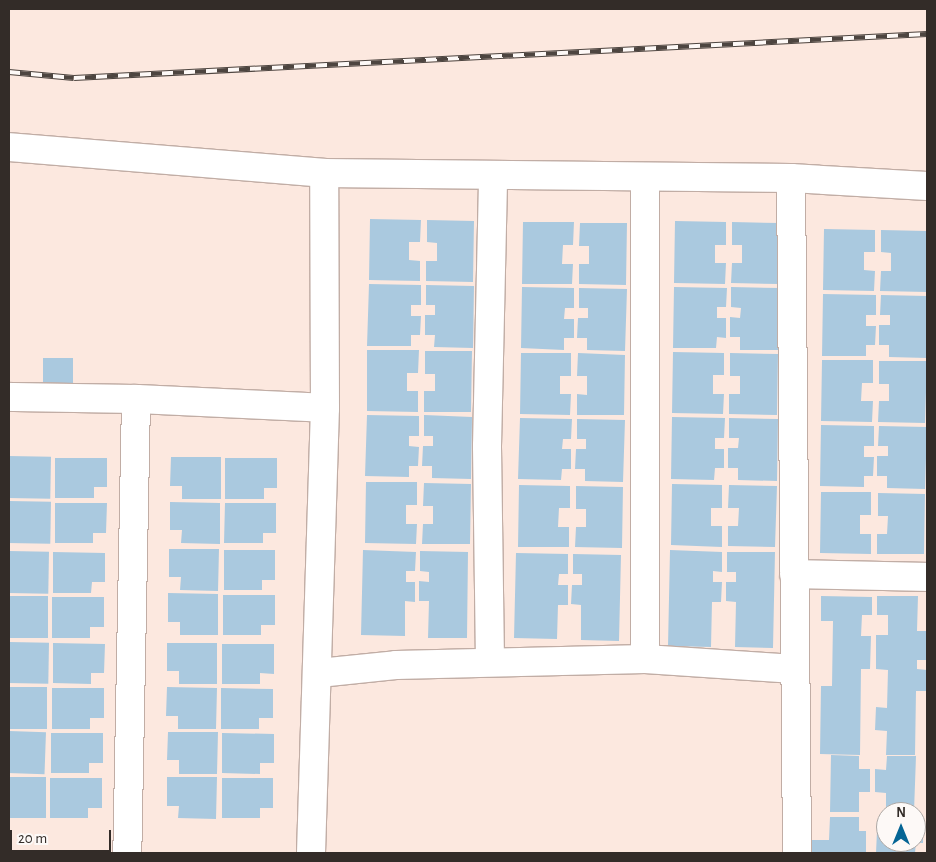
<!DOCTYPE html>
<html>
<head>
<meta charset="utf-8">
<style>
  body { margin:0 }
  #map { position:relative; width:936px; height:862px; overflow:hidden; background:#fce8df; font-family:"Alegreya Sans",sans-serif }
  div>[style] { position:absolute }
  .building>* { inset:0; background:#aac9df; transform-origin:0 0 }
  .roads { filter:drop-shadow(1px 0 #c1ada5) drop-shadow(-1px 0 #c1ada5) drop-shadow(0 1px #c1ada5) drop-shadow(0 -1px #c1ada5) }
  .minor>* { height:28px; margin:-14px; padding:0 14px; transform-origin:14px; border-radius:14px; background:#fff }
  .rail>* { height:5.5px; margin-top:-2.75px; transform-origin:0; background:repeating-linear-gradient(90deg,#fdf9f7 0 11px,#4d4540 0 22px); box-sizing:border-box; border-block:1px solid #4d4540 }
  span { translate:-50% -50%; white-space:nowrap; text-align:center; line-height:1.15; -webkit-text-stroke:4px #fdf9f7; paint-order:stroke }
  .frame { position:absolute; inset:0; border:10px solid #332c28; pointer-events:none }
  .north { position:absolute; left:876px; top:802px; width:50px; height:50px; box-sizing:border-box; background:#fdf9f7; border:1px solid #aca7a4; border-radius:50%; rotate:0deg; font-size:14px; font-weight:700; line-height:20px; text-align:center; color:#332c28 }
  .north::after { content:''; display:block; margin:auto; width:18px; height:22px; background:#056595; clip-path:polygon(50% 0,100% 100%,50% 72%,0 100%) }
  .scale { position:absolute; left:10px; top:830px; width:101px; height:22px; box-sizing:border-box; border:2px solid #332c28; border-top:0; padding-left:6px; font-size:15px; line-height:18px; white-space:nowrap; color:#332c28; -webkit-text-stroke:4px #fdf9f7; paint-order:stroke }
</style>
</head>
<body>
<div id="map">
  <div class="building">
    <i style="clip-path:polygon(370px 219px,421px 220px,420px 242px,409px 242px,409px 260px,420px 261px,420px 281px,369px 280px)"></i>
    <i style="clip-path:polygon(427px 220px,474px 221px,473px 282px,426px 281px,426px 261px,437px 261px,437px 243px,427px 242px)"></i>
    <i style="clip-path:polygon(675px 221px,726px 222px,726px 245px,715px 245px,715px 263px,726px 263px,725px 284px,674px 283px)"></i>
    <i style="clip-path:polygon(523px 222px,574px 222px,573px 245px,563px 245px,562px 264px,573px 264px,572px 284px,522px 284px)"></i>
    <i style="clip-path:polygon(732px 222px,780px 223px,779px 284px,731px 283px,732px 263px,742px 263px,742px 245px,732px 245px)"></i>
    <i style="clip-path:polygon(580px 223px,627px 223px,626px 285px,579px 284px,579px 264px,589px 264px,589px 246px,579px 246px)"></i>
    <i style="clip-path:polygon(824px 229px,875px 230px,875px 252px,864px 252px,864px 270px,875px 271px,874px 291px,823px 290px)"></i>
    <i style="clip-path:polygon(881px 230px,927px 231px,927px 292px,880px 291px,881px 271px,891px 271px,891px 253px,881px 252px)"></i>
    <i style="clip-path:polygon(369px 284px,421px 285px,421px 305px,411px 305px,411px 316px,421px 316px,420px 335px,411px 335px,411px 346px,367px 346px)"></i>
    <i style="clip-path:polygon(426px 285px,474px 286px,473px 348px,434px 347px,435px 335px,425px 335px,425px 315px,435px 315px,435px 305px,426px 305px)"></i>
    <i style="clip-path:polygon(522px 287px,574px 288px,574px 308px,565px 308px,564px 319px,574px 319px,574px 338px,564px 338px,564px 350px,521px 348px)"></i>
    <i style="clip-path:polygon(674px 287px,727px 288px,726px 307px,717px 307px,717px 318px,726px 318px,726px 338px,717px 337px,716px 348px,673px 348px)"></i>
    <i style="clip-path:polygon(731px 287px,780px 288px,779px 350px,740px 350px,740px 337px,730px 337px,730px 317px,740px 318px,741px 308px,731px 307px)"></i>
    <i style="clip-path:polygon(579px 288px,627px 289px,625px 351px,587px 350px,587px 338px,577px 338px,578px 318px,588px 318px,588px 308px,579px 308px)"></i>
    <i style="clip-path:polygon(823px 294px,876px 295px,876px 315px,866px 315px,866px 326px,876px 326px,875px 345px,866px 345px,866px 356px,822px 356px)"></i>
    <i style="clip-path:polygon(881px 295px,927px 296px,927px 358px,889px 357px,889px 345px,879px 345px,879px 325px,890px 325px,890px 315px,880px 315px)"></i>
    <i style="clip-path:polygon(367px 350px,419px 350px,418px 373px,407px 373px,407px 391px,418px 391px,418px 412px,367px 411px)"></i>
    <i style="clip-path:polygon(425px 351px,472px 351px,471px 412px,424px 412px,424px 391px,435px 391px,435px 374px,425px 374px)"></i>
    <i style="clip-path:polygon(673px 352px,724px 353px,724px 375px,713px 375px,713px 394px,724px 394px,723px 414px,672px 413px)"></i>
    <i style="clip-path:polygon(521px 353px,571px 353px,571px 376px,560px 376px,560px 394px,571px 394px,570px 415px,520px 414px)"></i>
    <i style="clip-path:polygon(578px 353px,625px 355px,624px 415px,577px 415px,577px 394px,587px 395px,587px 376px,577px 376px)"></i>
    <i style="clip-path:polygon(730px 353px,778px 354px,777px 415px,729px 414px,729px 394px,740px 394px,740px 376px,730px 376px)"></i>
    <i style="left:43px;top:358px;width:30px;height:28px"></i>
    <i style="clip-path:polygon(822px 360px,873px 360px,873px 383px,862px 383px,861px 401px,873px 401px,872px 422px,821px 421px)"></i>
    <i style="clip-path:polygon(879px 361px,927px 361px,925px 423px,878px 422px,879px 401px,889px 401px,889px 384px,879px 384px)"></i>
    <i style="clip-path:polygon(367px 415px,419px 416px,419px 436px,409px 436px,409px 446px,419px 447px,418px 466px,409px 466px,409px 477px,365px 476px)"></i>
    <i style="clip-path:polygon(424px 415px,472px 417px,471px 479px,432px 478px,432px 466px,422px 466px,423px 446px,433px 446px,433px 436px,424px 436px)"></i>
    <i style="clip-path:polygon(672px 417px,725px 418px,724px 438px,715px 438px,715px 449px,724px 449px,724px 468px,715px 468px,714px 480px,671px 479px)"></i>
    <i style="clip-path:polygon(520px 418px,572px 419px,571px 439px,563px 439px,562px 449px,571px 449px,571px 469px,562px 469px,561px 480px,518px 479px)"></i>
    <i style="clip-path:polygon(729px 418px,778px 419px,777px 481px,738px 480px,738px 468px,728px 468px,728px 448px,738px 448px,739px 438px,729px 438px)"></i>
    <i style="clip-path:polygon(577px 419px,625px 420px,623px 482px,585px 481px,585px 469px,575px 469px,576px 449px,586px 449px,586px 439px,577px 439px)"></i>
    <i style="clip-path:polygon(821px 425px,874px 426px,874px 446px,864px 446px,864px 457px,874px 457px,873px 476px,864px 476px,864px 487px,820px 486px)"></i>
    <i style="clip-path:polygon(879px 426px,927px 427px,925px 489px,887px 488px,887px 476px,877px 476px,877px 456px,888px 456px,888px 446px,878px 446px)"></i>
    <i style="left:9px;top:456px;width:42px;height:42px;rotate:1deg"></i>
    <i style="clip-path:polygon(171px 457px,221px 457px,221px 499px,182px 499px,182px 486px,170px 486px)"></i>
    <i style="clip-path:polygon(55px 458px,107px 458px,107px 487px,94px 487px,94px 498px,55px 498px)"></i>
    <i style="clip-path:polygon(225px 458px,277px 458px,277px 488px,264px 488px,264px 499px,225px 499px)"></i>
    <i style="clip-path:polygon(366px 482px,417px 482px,417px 505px,406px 505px,406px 524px,417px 524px,416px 544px,365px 543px)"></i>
    <i style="clip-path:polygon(424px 483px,471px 484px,470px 544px,422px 544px,423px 524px,433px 524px,433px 506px,423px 506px)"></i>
    <i style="clip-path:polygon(672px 484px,722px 485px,722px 508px,711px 508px,711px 526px,722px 526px,722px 547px,671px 545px)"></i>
    <i style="clip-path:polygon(519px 485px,570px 486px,570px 508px,559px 508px,558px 527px,569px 527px,569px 547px,518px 547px)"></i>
    <i style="clip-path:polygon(729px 485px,777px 486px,775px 547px,728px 546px,728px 526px,738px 526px,739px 508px,728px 508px)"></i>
    <i style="clip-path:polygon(576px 486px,623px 487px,622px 548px,575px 547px,576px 527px,586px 527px,586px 509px,576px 509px)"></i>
    <i style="clip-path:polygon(821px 492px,871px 492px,871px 515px,860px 515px,860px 534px,871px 534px,871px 554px,820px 553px)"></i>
    <i style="clip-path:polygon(878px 493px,925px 494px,924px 554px,877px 554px,877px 534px,887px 534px,888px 516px,878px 516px)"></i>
    <i style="left:9px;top:501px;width:42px;height:42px;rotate:1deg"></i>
    <i style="clip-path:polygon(170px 502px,220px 503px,220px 544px,181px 543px,182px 530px,170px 530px)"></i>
    <i style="clip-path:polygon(55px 503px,107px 503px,106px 533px,93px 533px,93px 543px,55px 543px)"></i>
    <i style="clip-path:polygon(225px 503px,276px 503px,276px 533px,263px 533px,263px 543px,224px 543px)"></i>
    <i style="clip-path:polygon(169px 549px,219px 549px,218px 591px,180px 590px,181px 577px,169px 577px)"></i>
    <i style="clip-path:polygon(224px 550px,275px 550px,275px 580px,262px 580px,262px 590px,224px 590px)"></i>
    <i style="clip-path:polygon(363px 550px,416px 552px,415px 571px,406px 571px,406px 582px,415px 582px,415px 602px,405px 601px,405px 636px,361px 635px)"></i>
    <i style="clip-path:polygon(670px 550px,722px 552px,722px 572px,713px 571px,713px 582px,722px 582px,721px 602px,712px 602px,711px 647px,668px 646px)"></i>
    <i style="left:9px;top:551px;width:40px;height:42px;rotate:1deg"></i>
    <i style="clip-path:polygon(420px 551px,468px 552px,467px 638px,428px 638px,429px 601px,419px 601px,419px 581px,429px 582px,429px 572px,420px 571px)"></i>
    <i style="clip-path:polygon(53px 552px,105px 553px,105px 582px,92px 582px,91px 593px,53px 593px)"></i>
    <i style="clip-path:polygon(727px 552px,775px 552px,773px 648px,735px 647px,736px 602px,726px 601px,726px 582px,736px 582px,736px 572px,727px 572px)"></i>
    <i style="clip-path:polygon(516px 553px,568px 554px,568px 574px,559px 574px,558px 585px,568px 585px,568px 605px,558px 605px,557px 639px,514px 638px)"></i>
    <i style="clip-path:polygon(573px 554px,621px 555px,619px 641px,581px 640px,581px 605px,571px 604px,572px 585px,582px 585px,582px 574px,573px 574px)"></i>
    <i style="clip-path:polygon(168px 593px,218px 594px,218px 635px,180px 635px,180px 622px,168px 622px)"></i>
    <i style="clip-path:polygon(223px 595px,275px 595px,275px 625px,261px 625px,261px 635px,223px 635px)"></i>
    <i style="left:9px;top:596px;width:39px;height:42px"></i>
    <i style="clip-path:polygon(821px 596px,872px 597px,872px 615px,862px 615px,861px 636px,871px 636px,870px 669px,861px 669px,860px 755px,820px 754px,821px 686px,832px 686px,833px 621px,821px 621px)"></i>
    <i style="clip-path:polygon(877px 596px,918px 596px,917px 631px,927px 631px,927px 660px,917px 660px,917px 669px,927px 670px,927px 691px,916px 691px,915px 755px,886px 755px,887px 731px,875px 730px,876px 707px,887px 708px,888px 670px,876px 669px,876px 635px,888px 635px,888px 615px,877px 615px)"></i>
    <i style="clip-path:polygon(52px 597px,104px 597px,104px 627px,90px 627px,90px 638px,52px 638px)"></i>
    <i style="left:9px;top:642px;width:40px;height:41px;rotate:1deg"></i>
    <i style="clip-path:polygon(53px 643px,105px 644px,104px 673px,91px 673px,91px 684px,53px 683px)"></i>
    <i style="clip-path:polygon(167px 643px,217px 643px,217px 684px,179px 684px,179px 671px,167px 671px)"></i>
    <i style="clip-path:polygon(222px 644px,274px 644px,274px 674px,260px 673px,260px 684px,222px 684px)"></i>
    <i style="left:9px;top:687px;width:38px;height:42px"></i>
    <i style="clip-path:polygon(167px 687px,217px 688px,216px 729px,178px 729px,178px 716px,166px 716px)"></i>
    <i style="clip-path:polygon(52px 688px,104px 688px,104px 718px,90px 718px,90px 729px,52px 729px)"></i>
    <i style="clip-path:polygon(221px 688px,273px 689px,273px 718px,259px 718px,259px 729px,221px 729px)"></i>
    <i style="left:9px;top:731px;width:37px;height:42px;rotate:2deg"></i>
    <i style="clip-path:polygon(168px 732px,218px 732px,217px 774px,179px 774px,179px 760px,167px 760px)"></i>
    <i style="clip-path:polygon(51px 733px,103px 733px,103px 763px,89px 763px,89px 773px,51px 773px)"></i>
    <i style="clip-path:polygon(222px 733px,274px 734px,274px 763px,260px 763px,260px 774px,222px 773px)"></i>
    <i style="clip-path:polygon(831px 755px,859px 756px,859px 769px,870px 769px,870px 792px,859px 792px,859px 812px,830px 812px)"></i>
    <i style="clip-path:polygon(887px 756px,916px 756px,914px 812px,886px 812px,886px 793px,875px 792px,875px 769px,886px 770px)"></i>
    <i style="left:9px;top:777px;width:37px;height:41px"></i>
    <i style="clip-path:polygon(167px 777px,217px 777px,216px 819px,178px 818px,179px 806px,167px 806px)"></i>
    <i style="clip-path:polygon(50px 778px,102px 778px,102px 808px,88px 808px,88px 818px,50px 818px)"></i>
    <i style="clip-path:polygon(222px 778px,273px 778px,273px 808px,260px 808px,260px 818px,222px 818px)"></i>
    <i style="clip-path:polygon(830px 817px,859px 817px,859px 831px,866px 831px,866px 853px,812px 853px,812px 840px,829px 840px)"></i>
    <i style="left:916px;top:818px;width:7px;height:25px"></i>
    <i style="clip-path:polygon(877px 831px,886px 831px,886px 842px,916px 842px,915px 853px,876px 853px)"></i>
  </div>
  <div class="roads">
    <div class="minor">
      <i style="left:9px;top:147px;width:316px;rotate:4.7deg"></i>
      <i style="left:324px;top:173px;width:467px;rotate:0.6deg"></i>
      <i style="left:791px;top:178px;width:136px;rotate:3.4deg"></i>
      <i style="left:791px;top:178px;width:675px;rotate:89.49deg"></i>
      <i style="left:9px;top:397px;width:127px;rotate:0.9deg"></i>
      <i style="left:136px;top:399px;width:454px;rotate:91.1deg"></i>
      <i style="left:136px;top:399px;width:189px;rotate:2.7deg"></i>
      <i style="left:794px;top:574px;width:133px;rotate:1.3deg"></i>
      <i style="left:645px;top:659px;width:481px;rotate:-90deg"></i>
      <i style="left:490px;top:662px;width:216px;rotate:-90.8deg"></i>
      <i style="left:487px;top:446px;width:271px;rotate:-88.7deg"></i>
      <i style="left:319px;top:673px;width:77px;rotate:-5.9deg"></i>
      <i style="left:396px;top:665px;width:249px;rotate:-1.4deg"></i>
      <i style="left:645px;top:659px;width:150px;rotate:3.8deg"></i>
      <i style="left:311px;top:853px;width:445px;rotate:-88.2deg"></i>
      <i style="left:325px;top:408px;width:235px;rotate:-90.2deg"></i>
    </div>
  </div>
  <div class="rail">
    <i style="left:9px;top:72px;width:65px;rotate:5.3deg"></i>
    <i style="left:74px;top:78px;width:854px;rotate:-2.95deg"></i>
  </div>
  <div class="frame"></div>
  <div class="north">N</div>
  <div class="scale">20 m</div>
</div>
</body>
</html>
